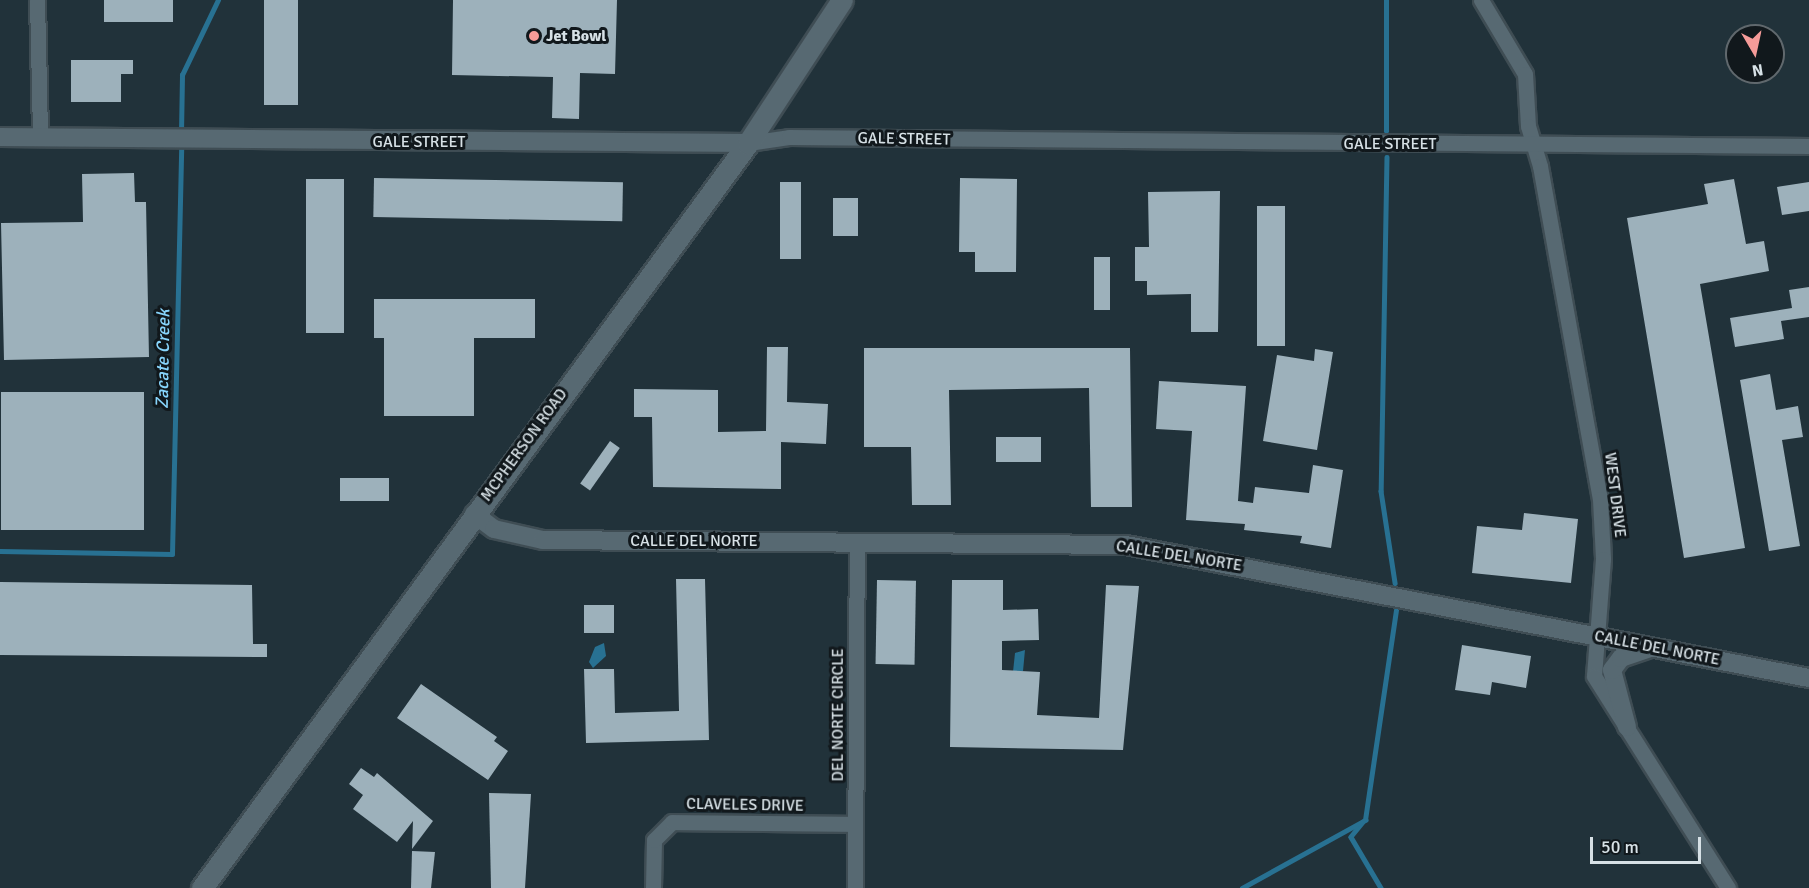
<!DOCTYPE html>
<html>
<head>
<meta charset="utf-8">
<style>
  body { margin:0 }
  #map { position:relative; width:1809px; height:888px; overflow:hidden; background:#21323a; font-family:Signika,sans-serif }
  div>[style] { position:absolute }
  .water>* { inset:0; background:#287192 }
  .stream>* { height:4.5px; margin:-2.25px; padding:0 2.25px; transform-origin:2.25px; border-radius:2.25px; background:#287192 }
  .building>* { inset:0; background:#9db1bb; transform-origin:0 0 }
  .roads { filter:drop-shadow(2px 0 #3f4d54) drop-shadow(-2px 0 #3f4d54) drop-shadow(0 2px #3f4d54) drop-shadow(0 -2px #3f4d54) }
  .minor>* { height:15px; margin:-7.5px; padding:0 7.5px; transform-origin:7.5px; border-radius:7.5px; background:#576972 }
  .tertiary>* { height:18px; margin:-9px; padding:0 9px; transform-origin:9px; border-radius:9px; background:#576972 }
  .secondary>* { height:21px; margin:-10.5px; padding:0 10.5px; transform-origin:10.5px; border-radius:10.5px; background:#576972 }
  .dots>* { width:16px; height:16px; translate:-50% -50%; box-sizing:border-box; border:3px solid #11181c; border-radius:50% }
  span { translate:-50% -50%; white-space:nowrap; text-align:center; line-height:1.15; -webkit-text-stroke:6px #11181c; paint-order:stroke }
  .poi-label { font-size:16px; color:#d7e1e6; font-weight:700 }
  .left { translate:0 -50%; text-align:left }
  .street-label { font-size:16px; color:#d7e1e6 }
  .water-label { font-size:18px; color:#87d4fb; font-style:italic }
  .north { position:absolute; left:1725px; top:24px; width:60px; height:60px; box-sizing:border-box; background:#11181c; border:2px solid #60686d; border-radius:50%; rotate:171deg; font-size:16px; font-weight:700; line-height:24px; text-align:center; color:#d7e1e6 }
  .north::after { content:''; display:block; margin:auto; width:21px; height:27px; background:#f59b99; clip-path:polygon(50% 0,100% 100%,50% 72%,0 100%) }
  .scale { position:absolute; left:1590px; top:837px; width:111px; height:27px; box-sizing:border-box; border:3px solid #d7e1e6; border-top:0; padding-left:8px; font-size:18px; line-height:21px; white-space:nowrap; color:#d7e1e6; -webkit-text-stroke:4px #11181c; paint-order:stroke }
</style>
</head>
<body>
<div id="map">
  <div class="water">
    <i style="clip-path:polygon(604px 643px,606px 656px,593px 668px,589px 662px,595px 647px)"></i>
    <i style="clip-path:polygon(1025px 650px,1023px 671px,1013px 672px,1015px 653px)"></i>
  </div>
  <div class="stream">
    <i style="left:1386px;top:131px;width:131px;rotate:-90deg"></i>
    <i style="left:181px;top:133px;width:58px;rotate:-89deg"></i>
    <i style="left:182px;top:75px;width:83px;rotate:-64.4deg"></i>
    <i style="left:1387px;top:157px;width:334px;rotate:91deg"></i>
    <i style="left:1381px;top:491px;width:93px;rotate:81.3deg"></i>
    <i style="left:0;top:551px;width:172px;rotate:1deg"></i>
    <i style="left:172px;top:554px;width:412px;rotate:-88.7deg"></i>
    <i style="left:1363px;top:822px;width:19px;rotate:129deg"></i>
    <i style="left:1351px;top:837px;width:59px;rotate:59.5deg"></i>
    <i style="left:1242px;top:888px;width:141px;rotate:-28.9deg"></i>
    <i style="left:1365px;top:820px;width:212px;rotate:-81.6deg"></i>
  </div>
  <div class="building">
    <i style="left:104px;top:0;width:69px;height:22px"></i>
    <i style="left:264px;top:0;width:34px;height:105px"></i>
    <i style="clip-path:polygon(453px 0,617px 0,615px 74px,580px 73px,579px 119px,552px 118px,553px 77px,452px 75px)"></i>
    <i style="clip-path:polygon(71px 60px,133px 60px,133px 74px,121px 74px,121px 102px,71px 102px)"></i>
    <i style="clip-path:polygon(134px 173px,135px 202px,146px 202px,149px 357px,4px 360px,1px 223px,83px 222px,82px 174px)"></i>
    <i style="left:374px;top:178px;width:249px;height:39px;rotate:1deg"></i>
    <i style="clip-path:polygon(960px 178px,1017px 179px,1016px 272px,975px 272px,975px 252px,959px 252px)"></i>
    <i style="left:306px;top:179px;width:38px;height:154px"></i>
    <i style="clip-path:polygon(1734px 179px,1746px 244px,1764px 241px,1769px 271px,1700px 284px,1745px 548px,1684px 558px,1627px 218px,1708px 204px,1704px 184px)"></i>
    <i style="left:780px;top:182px;width:21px;height:77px"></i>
    <i style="clip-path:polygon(1809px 182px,1809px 211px,1782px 215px,1777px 187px)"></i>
    <i style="clip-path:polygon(1220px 191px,1218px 332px,1191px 332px,1191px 294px,1147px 295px,1147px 281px,1135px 281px,1135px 247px,1149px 247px,1148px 192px)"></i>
    <i style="left:858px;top:198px;width:38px;height:25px;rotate:90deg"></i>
    <i style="left:1257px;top:206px;width:28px;height:140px"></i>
    <i style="left:1094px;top:257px;width:16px;height:53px"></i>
    <i style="clip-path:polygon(1809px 287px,1809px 317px,1781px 321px,1784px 339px,1735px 347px,1730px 318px,1792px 308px,1789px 290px)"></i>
    <i style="clip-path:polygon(374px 299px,535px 299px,535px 338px,474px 338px,474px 416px,384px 416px,384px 338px,374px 338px)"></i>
    <i style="clip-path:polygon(767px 347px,788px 347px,787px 402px,828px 404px,826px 444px,781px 442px,781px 489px,653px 487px,652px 417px,634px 417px,634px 389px,718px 390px,718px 432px,766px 431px)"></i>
    <i style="clip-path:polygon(864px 348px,1130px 348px,1132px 507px,1091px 507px,1089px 388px,949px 390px,951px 505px,912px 505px,911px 447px,864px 447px)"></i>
    <i style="clip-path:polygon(1315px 349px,1333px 352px,1317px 450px,1263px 441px,1277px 355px,1314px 361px)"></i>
    <i style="clip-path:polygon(1770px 374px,1776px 410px,1798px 406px,1803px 437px,1782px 440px,1800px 546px,1769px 551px,1740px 380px)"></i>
    <i style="clip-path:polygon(1159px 381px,1246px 386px,1238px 501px,1253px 503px,1255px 487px,1309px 493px,1313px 465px,1343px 470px,1331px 548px,1300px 543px,1302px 536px,1244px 530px,1245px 524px,1186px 520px,1192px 431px,1156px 429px)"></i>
    <i style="left:1px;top:392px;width:143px;height:138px"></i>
    <i style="left:996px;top:437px;width:45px;height:25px"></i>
    <i style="left:610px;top:441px;width:12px;height:52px;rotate:35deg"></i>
    <i style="left:340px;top:478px;width:49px;height:23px"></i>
    <i style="clip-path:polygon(1524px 513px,1578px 519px,1571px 583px,1472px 573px,1477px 526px,1522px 530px)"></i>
    <i style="clip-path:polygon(676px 579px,705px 579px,709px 740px,586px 743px,584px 669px,614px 669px,615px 713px,679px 711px)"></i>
    <i style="left:877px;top:580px;width:39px;height:84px;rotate:1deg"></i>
    <i style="clip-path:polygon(952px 580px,1003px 580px,1003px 610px,1038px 609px,1039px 640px,1002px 641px,1002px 670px,1040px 672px,1037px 715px,1099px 718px,1106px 585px,1139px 586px,1123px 750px,950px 747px)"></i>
    <i style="clip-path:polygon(0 582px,252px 585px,253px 644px,267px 644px,267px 657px,0 655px)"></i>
    <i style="left:584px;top:605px;width:30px;height:28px"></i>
    <i style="clip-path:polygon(1462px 645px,1531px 656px,1526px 688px,1492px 682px,1490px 695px,1455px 690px)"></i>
    <i style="clip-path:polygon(421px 684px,497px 737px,494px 741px,508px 751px,488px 780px,397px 718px)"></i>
    <i style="clip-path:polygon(361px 768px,374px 777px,377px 773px,433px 821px,412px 849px,413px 821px,397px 842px,353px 809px,363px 795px,349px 784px)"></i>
    <i style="clip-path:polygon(489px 793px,531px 794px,525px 888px,491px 888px)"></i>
    <i style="clip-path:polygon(412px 851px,435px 852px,431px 888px,411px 888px)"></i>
  </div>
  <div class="roads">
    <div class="minor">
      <i style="left:37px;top:0;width:137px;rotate:88.7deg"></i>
      <i style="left:1481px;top:0;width:86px;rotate:59.3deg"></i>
      <i style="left:1525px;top:74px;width:52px;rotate:86.7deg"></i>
      <i style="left:1528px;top:126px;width:42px;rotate:73.3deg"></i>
      <i style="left:1540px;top:166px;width:338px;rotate:79.8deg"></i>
      <i style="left:1600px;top:499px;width:60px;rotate:87.1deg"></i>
      <i style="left:1603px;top:559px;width:117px;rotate:94.4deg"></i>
      <i style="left:1594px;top:676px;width:251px;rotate:57.7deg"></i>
      <i style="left:748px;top:143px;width:41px;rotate:-8.3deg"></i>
      <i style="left:789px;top:137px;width:1020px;rotate:0.51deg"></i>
      <i style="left:653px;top:888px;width:48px;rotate:-88.8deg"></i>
      <i style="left:654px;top:840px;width:25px;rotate:-45deg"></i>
      <i style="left:672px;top:822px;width:183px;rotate:0.6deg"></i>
      <i style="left:855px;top:888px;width:346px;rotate:-89.7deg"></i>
    </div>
    <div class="tertiary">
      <i style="left:0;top:137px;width:748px;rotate:0.46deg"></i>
      <i style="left:474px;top:514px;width:25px;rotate:37deg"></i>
      <i style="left:494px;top:529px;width:50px;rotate:12.7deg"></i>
      <i style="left:543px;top:540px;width:583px;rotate:0.49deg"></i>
      <i style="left:1126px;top:545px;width:696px;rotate:11.02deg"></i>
      <i style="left:1627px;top:727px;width:59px;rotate:-104.7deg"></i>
      <i style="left:1612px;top:670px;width:15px;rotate:-53deg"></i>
      <i style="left:1621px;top:658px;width:31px;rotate:-19deg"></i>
    </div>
    <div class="secondary">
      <i style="left:202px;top:888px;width:924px;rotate:-53.76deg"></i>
      <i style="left:748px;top:143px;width:171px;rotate:-56.7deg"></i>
    </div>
  </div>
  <div class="dots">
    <i style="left:534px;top:36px;background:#f59b99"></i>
  </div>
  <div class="poi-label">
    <span class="left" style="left:546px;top:36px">Jet Bowl</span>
  </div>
  <div class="street-label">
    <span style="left:904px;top:139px;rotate:1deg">GALE STREET</span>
    <span style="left:419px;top:142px">GALE STREET</span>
    <span style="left:1390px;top:144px">GALE STREET</span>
    <span style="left:524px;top:445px;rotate:-54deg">MCPHERSON ROAD</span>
    <span style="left:1615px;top:495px;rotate:83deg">WEST DRIVE</span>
    <span style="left:694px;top:541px">CALLE DEL NORTE</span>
    <span style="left:1179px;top:556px;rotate:9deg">CALLE DEL NORTE</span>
    <span style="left:1657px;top:648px;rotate:11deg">CALLE DEL NORTE</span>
    <span style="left:838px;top:715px;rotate:-90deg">DEL NORTE CIRCLE</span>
    <span style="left:745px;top:805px;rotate:1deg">CLAVELES DRIVE</span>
  </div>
  <div class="water-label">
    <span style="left:163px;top:359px;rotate:-89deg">Zacate Creek</span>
  </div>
  <div class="north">N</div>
  <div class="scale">50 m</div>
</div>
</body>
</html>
